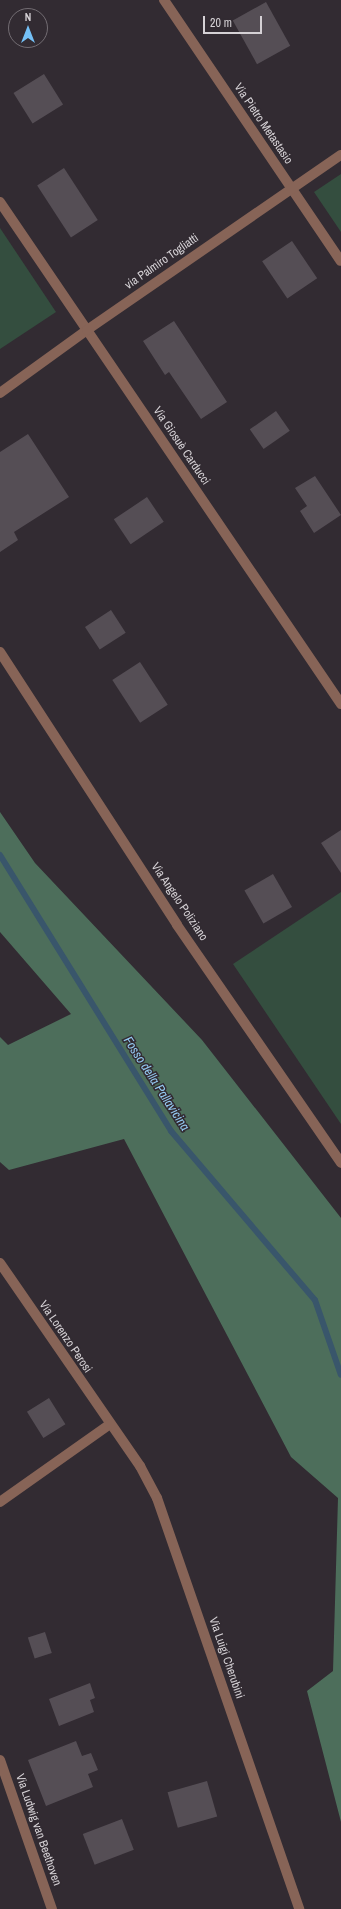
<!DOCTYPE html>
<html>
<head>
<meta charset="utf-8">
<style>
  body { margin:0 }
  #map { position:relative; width:341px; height:1909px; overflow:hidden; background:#322b32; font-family:"Archivo Narrow",sans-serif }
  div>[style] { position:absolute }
  .green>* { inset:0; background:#344e3f }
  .forest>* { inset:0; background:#4d6e5b }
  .stream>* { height:6px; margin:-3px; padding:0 3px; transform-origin:3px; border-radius:3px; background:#39566b }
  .building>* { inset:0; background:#554e55; transform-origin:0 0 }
  .minor>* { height:10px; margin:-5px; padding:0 5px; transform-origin:5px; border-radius:5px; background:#876457 }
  span { translate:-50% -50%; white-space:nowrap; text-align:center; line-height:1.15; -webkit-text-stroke:3px #322b32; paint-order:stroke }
  .street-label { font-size:12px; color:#d5d1d5 }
  .water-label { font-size:13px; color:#94c9f1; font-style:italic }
  .north { position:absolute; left:8px; top:8px; width:40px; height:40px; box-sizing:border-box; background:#322b32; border:1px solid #736d73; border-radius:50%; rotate:0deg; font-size:11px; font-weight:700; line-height:16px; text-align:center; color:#d5d1d5 }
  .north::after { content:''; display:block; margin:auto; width:14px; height:18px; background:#74c0f6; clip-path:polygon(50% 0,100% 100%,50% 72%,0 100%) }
  .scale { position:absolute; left:203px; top:16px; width:59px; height:18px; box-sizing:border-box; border:2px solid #d5d1d5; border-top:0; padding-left:5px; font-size:12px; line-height:14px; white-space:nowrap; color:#d5d1d5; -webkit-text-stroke:3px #322b32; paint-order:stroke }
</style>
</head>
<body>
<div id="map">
  <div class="green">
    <i style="clip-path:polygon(341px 174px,341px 232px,314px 192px)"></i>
    <i style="clip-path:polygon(0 228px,56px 312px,0 349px)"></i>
    <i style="clip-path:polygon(341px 892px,341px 1124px,233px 964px)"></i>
  </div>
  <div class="forest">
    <i style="clip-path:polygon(0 812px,35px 863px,202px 1040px,341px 1218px,341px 1822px,307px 1691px,333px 1671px,338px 1498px,291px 1457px,124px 1139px,9px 1170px,0 1162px,0 1037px,8px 1045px,71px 1014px,0 932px)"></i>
  </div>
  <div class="stream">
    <i style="left:0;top:855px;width:325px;rotate:58.2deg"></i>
    <i style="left:171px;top:1131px;width:222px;rotate:49.6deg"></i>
    <i style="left:315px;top:1300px;width:79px;rotate:70.9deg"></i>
  </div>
  <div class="building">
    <i style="left:266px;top:2px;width:50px;height:38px;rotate:61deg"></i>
    <i style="left:44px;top:74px;width:36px;height:36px;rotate:58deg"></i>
    <i style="left:64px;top:168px;width:62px;height:32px;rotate:57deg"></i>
    <i style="left:292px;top:241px;width:45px;height:36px;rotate:56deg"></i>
    <i style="clip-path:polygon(174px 321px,227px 402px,201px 419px,169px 372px,165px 375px,143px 341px)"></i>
    <i style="left:276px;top:411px;width:24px;height:32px;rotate:55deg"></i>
    <i style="clip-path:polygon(28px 434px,69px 497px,14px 532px,18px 540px,0 552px,0 452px)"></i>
    <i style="clip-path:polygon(315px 476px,341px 515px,314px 533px,300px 511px,307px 506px,295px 488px)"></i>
    <i style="left:147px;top:497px;width:30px;height:40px;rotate:56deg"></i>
    <i style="left:111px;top:610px;width:27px;height:31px;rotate:57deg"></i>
    <i style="left:140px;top:662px;width:51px;height:33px;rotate:57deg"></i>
    <i style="clip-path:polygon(341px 830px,341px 873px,321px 843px)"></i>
    <i style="left:273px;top:874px;width:38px;height:33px;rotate:60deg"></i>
    <i style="left:49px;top:1398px;width:31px;height:26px;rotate:58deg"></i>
    <i style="left:45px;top:1632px;width:22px;height:18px;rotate:72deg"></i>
    <i style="clip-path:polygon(90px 1683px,95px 1698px,90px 1700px,94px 1712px,59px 1726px,49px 1699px)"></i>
    <i style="clip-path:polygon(76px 1741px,82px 1756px,91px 1753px,98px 1770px,88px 1774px,93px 1787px,46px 1806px,28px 1760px)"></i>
    <i style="left:207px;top:1781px;width:37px;height:41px;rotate:74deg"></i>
    <i style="left:122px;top:1819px;width:33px;height:42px;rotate:69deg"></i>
  </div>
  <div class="minor">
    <i style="left:164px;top:0;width:315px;rotate:55.9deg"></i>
    <i style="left:0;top:202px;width:607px;rotate:55.81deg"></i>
    <i style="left:0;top:393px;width:107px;rotate:-35.9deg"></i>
    <i style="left:87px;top:330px;width:308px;rotate:-34.6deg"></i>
    <i style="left:0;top:652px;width:325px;rotate:57deg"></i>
    <i style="left:177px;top:925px;width:289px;rotate:55.4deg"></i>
    <i style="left:0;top:1263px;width:247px;rotate:55.4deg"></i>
    <i style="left:140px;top:1466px;width:36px;rotate:62deg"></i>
    <i style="left:157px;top:1498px;width:435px;rotate:70.9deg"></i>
    <i style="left:0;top:1502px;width:135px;rotate:-35.3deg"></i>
    <i style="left:0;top:1760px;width:158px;rotate:70.8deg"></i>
  </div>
  <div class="street-label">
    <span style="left:263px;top:124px;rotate:56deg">Via Pietro Metastasio</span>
    <span style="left:162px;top:262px;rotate:-35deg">via Palmiro Togliatti</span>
    <span style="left:181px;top:446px;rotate:56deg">Via Giosuè Carducci</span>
    <span style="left:179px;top:902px;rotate:56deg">Via Angelo Poliziano</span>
    <span style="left:65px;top:1337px;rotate:56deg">Via Lorenzo Perosi</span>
    <span style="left:226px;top:1658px;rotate:71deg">Via Luigi Cherubini</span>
    <span style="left:38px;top:1830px;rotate:71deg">Via Ludwig van Beethoven</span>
  </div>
  <div class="water-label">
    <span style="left:156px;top:1084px;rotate:57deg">Fosso della Pallavicina</span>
  </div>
  <div class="north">N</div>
  <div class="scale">20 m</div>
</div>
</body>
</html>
